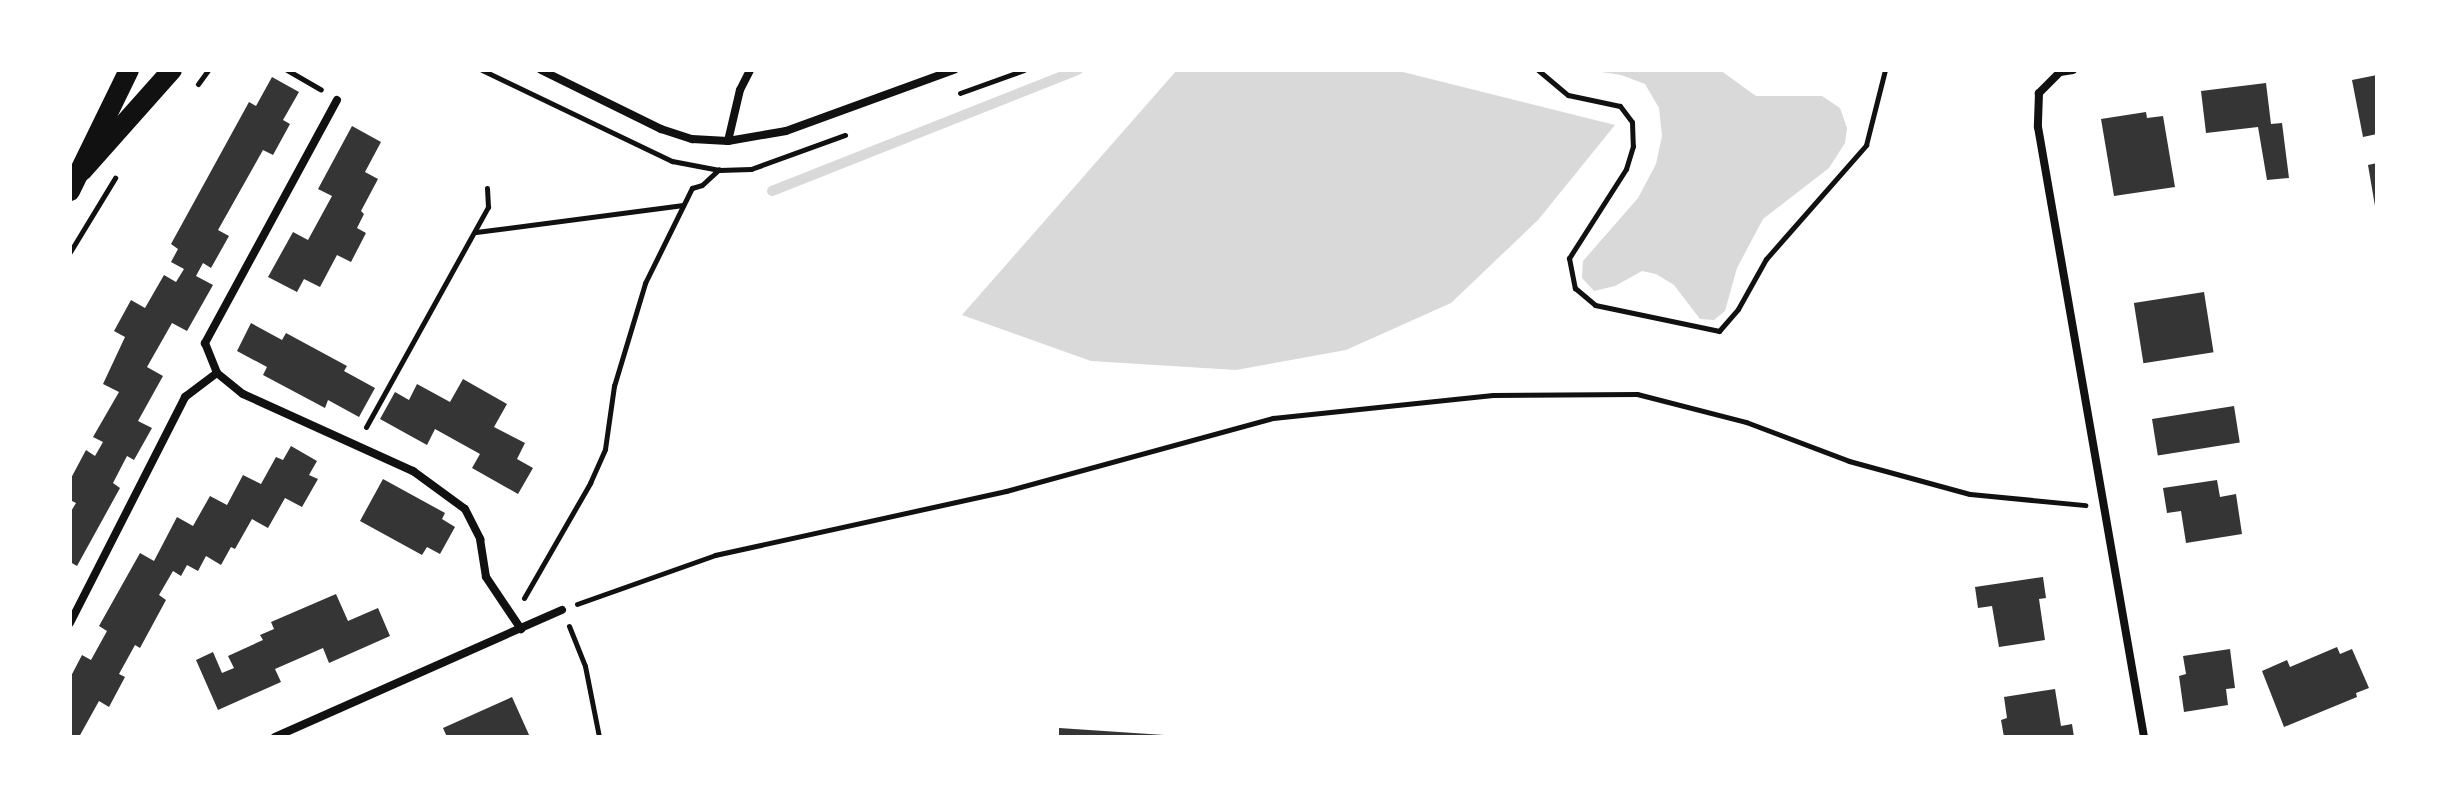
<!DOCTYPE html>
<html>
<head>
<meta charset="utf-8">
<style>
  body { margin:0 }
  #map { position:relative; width:2447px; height:807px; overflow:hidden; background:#fff; font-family:"PT Sans",sans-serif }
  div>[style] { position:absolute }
  .water>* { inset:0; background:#d9d9d9 }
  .stream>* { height:10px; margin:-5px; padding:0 5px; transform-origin:5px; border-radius:5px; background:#d9d9d9 }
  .building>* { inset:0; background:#353535; transform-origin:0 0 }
  .path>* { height:5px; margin:-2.5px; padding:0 2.5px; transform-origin:2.5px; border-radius:2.5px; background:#111 }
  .minor>* { height:8px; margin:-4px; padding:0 4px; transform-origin:4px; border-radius:4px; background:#111 }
  .primary>* { height:20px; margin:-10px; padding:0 10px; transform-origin:10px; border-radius:10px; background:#111 }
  span { translate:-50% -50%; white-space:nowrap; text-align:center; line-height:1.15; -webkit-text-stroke:6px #fff; paint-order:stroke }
  .frame { position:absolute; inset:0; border:72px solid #fff; pointer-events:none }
</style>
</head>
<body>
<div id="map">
  <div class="water">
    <i style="clip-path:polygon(1177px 70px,1395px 70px,1615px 125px,1538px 220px,1451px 303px,1346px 350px,1236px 370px,1091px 361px,962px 315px)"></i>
    <i style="clip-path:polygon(1588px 70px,1720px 70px,1756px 96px,1822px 96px,1840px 108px,1847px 128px,1845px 143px,1829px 168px,1763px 219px,1737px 268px,1725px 311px,1714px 320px,1700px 319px,1674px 285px,1656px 274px,1642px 271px,1615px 286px,1594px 291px,1582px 278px,1583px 261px,1638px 198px,1656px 164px,1662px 136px,1659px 108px,1645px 84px,1621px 75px)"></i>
  </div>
  <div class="stream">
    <i style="left:772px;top:191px;width:329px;rotate:-21.6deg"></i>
  </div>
  <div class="building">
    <i style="clip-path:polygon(2377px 75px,2377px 134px,2363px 137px,2352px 80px)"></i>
    <i style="clip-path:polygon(272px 77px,299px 92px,283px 120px,290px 124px,273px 155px,263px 150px,218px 230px,229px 236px,211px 268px,203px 263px,196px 276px,213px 285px,187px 331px,172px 323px,147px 367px,163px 376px,138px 421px,152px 428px,134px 460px,127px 456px,113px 483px,120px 488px,77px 566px,70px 562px,70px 513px,76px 503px,70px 500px,70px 480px,86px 450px,95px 456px,103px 442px,93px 437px,119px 392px,103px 384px,125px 337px,114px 331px,131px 300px,145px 308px,164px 275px,176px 282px,184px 269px,171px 262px,178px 249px,171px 244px,249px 102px,256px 106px)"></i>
    <i style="clip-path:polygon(2266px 83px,2271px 124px,2282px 123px,2289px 178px,2267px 180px,2258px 127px,2206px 133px,2201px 91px)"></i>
    <i style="clip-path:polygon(2146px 112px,2147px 118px,2163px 116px,2175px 187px,2114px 196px,2101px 119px)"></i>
    <i style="clip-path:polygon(352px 126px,381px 142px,365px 172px,378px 179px,361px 211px,364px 214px,357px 228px,366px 233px,351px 262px,337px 255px,320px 287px,304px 279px,297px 292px,268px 277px,293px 232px,308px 240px,332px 196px,318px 189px)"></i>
    <i style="clip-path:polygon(2377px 163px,2377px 206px,2375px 206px,2368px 165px)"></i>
    <i style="left:2204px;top:292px;width:61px;height:71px;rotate:81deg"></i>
    <i style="clip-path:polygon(251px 323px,282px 340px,286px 333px,347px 366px,344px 371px,375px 388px,359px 417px,328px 400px,325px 408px,263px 375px,267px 367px,237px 351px)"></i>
    <i style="clip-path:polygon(463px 379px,507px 404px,494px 427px,525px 443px,517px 459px,533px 468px,518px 494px,472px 468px,480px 454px,435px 429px,427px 445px,380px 419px,395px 392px,409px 400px,417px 384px,450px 402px)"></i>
    <i style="left:2234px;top:406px;width:37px;height:83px;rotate:81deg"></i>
    <i style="clip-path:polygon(291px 446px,317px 461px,309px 475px,318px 479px,302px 507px,285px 498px,268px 528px,252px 519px,235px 549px,231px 547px,221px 565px,206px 556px,198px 571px,187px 565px,181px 576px,173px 571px,159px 595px,166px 600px,140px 648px,135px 645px,119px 674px,125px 677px,109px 707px,99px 701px,79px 737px,70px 737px,70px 678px,82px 655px,91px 660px,107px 631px,99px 626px,140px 553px,154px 561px,177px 517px,193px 526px,210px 496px,227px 505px,243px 475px,261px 484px,276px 457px,283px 460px)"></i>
    <i style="clip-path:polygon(383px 479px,445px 513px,442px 519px,455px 527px,440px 554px,427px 547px,422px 555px,360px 521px)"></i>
    <i style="clip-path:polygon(2217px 480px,2220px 497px,2236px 494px,2242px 534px,2186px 543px,2181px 511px,2167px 513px,2163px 488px)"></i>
    <i style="clip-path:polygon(2043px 577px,2046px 598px,2039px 599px,2045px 640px,1999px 647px,1992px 606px,1978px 608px,1975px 587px)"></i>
    <i style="clip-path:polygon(336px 594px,348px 621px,378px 608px,390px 636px,329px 663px,323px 648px,275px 669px,281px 682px,218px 710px,196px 660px,213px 652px,222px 673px,234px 668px,228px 656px,263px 640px,260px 635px,274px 629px,271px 622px)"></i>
    <i style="clip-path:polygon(2337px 647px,2340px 654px,2352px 649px,2369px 688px,2356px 693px,2357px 697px,2284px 727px,2262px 671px,2287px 660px,2290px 667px)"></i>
    <i style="clip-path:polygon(2230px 649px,2235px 688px,2226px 689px,2228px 705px,2184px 712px,2179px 676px,2186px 674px,2183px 656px)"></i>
    <i style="clip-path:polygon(2055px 689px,2061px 726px,2072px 724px,2074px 737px,2004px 737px,2001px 720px,2007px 718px,2004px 697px)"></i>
    <i style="clip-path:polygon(512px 697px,530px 737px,447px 737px,443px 728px)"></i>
    <i style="clip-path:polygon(1059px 728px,1164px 735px,1164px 737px,1059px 737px)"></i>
  </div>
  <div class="path">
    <i style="left:287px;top:70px;width:39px;rotate:30deg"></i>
    <i style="left:482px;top:70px;width:211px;rotate:25.6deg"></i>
    <i style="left:672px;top:161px;width:48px;rotate:10.8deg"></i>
    <i style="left:719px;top:170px;width:32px;rotate:-2deg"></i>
    <i style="left:751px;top:169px;width:100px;rotate:-19.9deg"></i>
    <i style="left:1538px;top:70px;width:39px;rotate:40deg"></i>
    <i style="left:1568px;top:95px;width:53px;rotate:11.9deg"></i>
    <i style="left:1620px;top:106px;width:20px;rotate:53deg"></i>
    <i style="left:1632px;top:122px;width:24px;rotate:88deg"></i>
    <i style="left:1633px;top:146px;width:24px;rotate:107deg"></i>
    <i style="left:1626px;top:169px;width:106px;rotate:122.6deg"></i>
    <i style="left:1569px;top:258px;width:31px;rotate:79deg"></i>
    <i style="left:1575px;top:288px;width:26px;rotate:40deg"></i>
    <i style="left:1595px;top:305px;width:127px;rotate:11.8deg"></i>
    <i style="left:1719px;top:331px;width:29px;rotate:-49deg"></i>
    <i style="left:1738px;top:309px;width:57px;rotate:-60.8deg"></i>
    <i style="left:1766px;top:259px;width:152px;rotate:-48.7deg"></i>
    <i style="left:1866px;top:145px;width:77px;rotate:-75.8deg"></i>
    <i style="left:198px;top:84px;width:17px;rotate:-54deg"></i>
    <i style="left:960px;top:93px;width:68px;rotate:-19.8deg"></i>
    <i style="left:476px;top:232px;width:209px;rotate:-7.4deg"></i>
    <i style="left:70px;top:252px;width:87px;rotate:-58.7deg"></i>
    <i style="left:366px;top:427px;width:252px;rotate:-61deg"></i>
    <i style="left:488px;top:207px;width:19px;rotate:-93deg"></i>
    <i style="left:524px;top:598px;width:133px;rotate:-60.1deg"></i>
    <i style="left:590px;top:483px;width:37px;rotate:-66deg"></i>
    <i style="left:605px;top:449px;width:64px;rotate:-81.9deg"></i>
    <i style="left:614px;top:386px;width:108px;rotate:-73.2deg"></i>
    <i style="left:645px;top:283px;width:106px;rotate:-63.7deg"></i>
    <i style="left:692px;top:188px;width:10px;rotate:-17deg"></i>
    <i style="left:702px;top:185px;width:23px;rotate:-43deg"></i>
    <i style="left:577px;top:604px;width:146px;rotate:-19.5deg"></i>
    <i style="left:715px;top:555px;width:298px;rotate:-12.4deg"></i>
    <i style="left:1006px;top:491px;width:277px;rotate:-15.3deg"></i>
    <i style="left:1273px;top:418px;width:221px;rotate:-6deg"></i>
    <i style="left:1493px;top:395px;width:144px;rotate:-0.4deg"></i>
    <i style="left:1637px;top:394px;width:113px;rotate:14.4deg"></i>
    <i style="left:1746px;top:422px;width:110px;rotate:20.7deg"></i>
    <i style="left:1849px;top:461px;width:125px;rotate:15.3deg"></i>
    <i style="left:1970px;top:494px;width:116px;rotate:5.5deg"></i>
    <i style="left:569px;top:626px;width:43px;rotate:68.2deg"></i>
    <i style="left:585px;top:666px;width:72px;rotate:78.8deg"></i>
  </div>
  <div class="minor">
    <i style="left:541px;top:70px;width:134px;rotate:26.2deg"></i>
    <i style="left:661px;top:129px;width:33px;rotate:18deg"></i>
    <i style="left:692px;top:139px;width:36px;rotate:3deg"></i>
    <i style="left:728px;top:141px;width:59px;rotate:-9.8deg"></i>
    <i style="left:786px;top:131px;width:179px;rotate:-20deg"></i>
    <i style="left:2073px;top:70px;width:13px;rotate:171deg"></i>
    <i style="left:2060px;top:72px;width:30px;rotate:135deg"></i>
    <i style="left:2039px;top:93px;width:34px;rotate:92deg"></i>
    <i style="left:2038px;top:127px;width:619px;rotate:80.14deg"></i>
    <i style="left:337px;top:100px;width:277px;rotate:118.5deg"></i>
    <i style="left:205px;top:343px;width:32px;rotate:68deg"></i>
    <i style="left:217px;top:373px;width:33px;rotate:39deg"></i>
    <i style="left:243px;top:394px;width:187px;rotate:24.4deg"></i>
    <i style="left:413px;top:471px;width:64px;rotate:36.2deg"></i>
    <i style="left:465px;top:509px;width:34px;rotate:63deg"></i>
    <i style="left:480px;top:539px;width:38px;rotate:81deg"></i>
    <i style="left:486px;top:577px;width:63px;rotate:56.1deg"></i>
    <i style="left:728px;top:141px;width:52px;rotate:-76.8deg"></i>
    <i style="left:740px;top:90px;width:22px;rotate:-63deg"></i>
    <i style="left:70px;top:623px;width:254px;rotate:-63deg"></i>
    <i style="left:185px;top:397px;width:40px;rotate:-37deg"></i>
    <i style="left:275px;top:737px;width:314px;rotate:-23.9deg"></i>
  </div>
  <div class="primary">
    <i style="left:82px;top:171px;width:135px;rotate:-48.3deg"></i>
    <i style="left:70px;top:191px;width:135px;rotate:-64deg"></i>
  </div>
  <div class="frame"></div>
</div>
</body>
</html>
